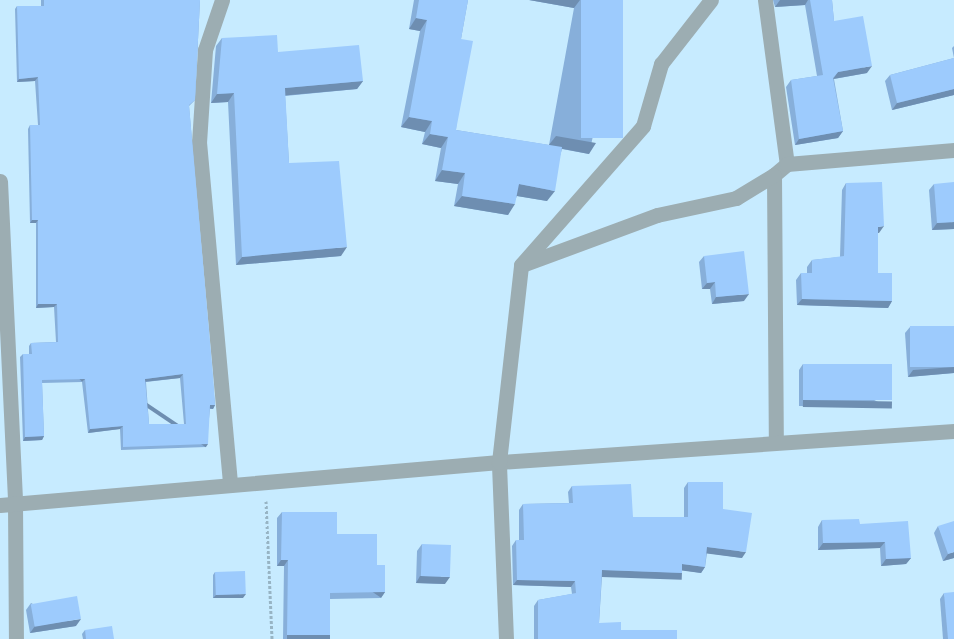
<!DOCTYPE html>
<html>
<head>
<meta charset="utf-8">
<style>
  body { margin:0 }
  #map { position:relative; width:954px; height:639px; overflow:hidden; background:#c7ebff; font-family:"Varela Round",sans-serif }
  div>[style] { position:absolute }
  .path>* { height:3px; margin-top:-1.5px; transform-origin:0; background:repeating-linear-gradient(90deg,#97b4c4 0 2.5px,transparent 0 5px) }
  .street>* { height:15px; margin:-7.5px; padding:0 7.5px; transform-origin:7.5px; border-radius:7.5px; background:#9cadb2 }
  .wall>* { inset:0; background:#87afda }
  .shaded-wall>* { inset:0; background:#6e8eb1; transform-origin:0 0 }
  .building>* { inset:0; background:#9dcbfd; transform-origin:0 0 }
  span { translate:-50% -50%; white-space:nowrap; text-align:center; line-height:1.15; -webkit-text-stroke:4px #e6f4fc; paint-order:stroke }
</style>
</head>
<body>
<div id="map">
  <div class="path">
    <i style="left:266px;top:501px;width:138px;rotate:87.5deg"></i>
  </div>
  <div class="street">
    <i style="left:222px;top:0;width:53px;rotate:108.8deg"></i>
    <i style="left:205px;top:50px;width:92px;rotate:93.7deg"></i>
    <i style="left:199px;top:142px;width:344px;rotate:84.8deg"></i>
    <i style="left:765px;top:0;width:165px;rotate:82.4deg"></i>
    <i style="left:787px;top:164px;width:17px;rotate:140deg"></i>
    <i style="left:774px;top:175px;width:267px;rotate:89.6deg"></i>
    <i style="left:787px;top:164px;width:168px;rotate:-4.8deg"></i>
    <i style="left:0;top:181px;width:322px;rotate:87.3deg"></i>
    <i style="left:15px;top:503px;width:136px;rotate:89.6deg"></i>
    <i style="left:522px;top:265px;width:144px;rotate:-20.3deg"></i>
    <i style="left:657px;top:215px;width:81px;rotate:-12.1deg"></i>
    <i style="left:736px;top:198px;width:44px;rotate:-31.2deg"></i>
    <i style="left:0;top:505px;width:501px;rotate:-4.93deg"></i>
    <i style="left:499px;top:462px;width:456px;rotate:-3.9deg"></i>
    <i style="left:506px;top:639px;width:177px;rotate:-92.3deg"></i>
    <i style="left:499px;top:462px;width:198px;rotate:-83.6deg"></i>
    <i style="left:521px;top:265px;width:185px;rotate:-48.7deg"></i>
    <i style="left:643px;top:126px;width:65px;rotate:-73.8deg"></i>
    <i style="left:661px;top:64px;width:81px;rotate:-52deg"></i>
  </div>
  <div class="wall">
    <i style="clip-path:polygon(evenodd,41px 0,200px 0,195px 100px,189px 106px,215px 405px,213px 409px,210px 409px,206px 447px,121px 450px,120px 429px,88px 433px,82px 382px,42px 383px,44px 436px,42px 440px,23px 441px,20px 357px,23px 354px,29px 354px,29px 346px,31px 343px,56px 342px,54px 307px,36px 308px,36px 223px,30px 223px,28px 129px,30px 125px,38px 125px,35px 81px,17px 82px,15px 9px,17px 6px,41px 6px,41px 0,180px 378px,184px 424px,149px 424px,146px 382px,180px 378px)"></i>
    <i style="clip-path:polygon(414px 0,468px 0,461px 39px,456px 130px,549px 145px,574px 8px,529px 0,623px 0,589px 154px,562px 149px,547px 201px,517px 196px,508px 215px,454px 206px,458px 184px,435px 181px,441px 148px,422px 144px,425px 132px,401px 127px,420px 31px,409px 29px)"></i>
    <i style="clip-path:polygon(773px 0,832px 0,834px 21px,867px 73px,834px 79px,843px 131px,838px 138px,795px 145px,786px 87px,791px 80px,817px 76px,805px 5px,775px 7px)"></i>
    <i style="clip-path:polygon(222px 38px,278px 52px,363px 81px,357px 89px,285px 96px,289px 163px,341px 256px,236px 265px,228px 102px,211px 103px,216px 46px)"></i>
    <i style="clip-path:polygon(954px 46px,954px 95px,892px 110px,885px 81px,890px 75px,954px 58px,952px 48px)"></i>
    <i style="clip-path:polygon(846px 183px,879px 233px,878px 233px,878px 273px,892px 301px,888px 308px,797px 305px,796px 280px,801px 273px,807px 273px,807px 267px,812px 260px,840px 257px,842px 190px)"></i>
    <i style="clip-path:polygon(934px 184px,954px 229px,932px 230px,929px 190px)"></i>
    <i style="clip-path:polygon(704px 256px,744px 301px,712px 304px,710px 289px,702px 289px,699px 262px)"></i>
    <i style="clip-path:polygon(954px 326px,954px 373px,908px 377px,905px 333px,910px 327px)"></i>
    <i style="clip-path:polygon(803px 364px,888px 407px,799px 406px,799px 370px)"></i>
    <i style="clip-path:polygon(688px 482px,723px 509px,742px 558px,707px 553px,705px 567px,701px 573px,682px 570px,682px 573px,677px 579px,602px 576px,599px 623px,621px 630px,677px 639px,534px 639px,534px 606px,538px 600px,572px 594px,571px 587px,513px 585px,512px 546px,516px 540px,519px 540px,519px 510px,523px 504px,569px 503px,568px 492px,572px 486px,633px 517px,684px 517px,684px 488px)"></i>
    <i style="clip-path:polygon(282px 512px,337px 534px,377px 565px,385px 592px,381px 598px,330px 599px,330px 635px,327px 639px,283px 639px,284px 566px,277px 566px,277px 518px)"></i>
    <i style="clip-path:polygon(822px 520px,860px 524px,911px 558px,906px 564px,881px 566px,880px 548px,818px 550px,818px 527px)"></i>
    <i style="clip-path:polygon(938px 526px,954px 558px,943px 561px,934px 533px)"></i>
    <i style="clip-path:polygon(422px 544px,445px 584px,416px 583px,417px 551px)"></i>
    <i style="clip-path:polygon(215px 572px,243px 598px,213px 598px,213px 575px)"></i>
    <i style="clip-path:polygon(944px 593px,954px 639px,943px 639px,940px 599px)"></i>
    <i style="clip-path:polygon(31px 603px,76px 626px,30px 633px,26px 610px)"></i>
    <i style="clip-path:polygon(85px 630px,114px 639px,83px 639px,82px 634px)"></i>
  </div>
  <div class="shaded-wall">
    <i style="clip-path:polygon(529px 0,580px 0,574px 8px)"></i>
    <i style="clip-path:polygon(780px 0,808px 0,805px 5px,775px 7px)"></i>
    <i style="clip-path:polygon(416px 18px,427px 20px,420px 31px,409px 29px)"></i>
    <i style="clip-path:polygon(872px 66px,867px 73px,833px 79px,838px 72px)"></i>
    <i style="clip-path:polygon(38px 77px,35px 81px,17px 82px,19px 79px)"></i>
    <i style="clip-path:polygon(363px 81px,357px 89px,279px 96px,285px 88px)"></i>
    <i style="clip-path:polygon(954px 89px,954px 95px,892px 110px,897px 103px)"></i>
    <i style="clip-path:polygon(234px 93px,228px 102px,211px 103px,217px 94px)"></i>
    <i style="clip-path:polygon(409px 117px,432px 121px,425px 132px,401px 127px)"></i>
    <i style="clip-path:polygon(843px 131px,838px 138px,795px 145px,799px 139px)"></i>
    <i style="clip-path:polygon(430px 134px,448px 137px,441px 148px,422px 144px)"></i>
    <i style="clip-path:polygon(556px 136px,596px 143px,589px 154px,548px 146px)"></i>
    <i style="clip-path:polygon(442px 170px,465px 173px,458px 184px,435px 181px)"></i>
    <i style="clip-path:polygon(519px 184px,555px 191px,547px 201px,511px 195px)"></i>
    <i style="clip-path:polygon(462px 196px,515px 204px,508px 215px,454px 206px)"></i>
    <i style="clip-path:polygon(32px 220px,38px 220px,36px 223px,30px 223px)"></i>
    <i style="clip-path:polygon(954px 222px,954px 229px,932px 230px,937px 223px)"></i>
    <i style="clip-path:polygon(884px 226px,879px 233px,873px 233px,878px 227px)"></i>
    <i style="clip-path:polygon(347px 247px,341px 256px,236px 265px,242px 257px)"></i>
    <i style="clip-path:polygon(715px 282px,710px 289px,702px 289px,707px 283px)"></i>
    <i style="clip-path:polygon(749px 294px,744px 301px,712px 304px,716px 297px)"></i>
    <i style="clip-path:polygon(802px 299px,892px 301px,888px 308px,797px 305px)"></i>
    <i style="clip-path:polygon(38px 304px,57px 304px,54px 307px,36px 308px)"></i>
    <i style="clip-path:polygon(954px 367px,954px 373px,908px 377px,913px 370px)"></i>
    <i style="clip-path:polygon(183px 374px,180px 378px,143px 382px,145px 379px)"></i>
    <i style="left:85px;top:379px;width:4px;height:43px;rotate:135deg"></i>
    <i style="left:803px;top:400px;width:89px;height:7px;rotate:1deg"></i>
    <i style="clip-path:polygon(210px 405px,215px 405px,213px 409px,208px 408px)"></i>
    <i style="clip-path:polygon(123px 426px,120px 429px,88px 433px,90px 429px)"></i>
    <i style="clip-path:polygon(44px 436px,42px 440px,23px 441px,25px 437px)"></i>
    <i style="left:208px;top:444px;width:4px;height:85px;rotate:124deg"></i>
    <i style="clip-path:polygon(885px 542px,880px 548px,818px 550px,823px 543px)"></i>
    <i style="clip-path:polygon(707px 547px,746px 552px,742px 558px,703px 553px)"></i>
    <i style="clip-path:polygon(954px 552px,954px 558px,943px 561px,948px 554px)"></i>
    <i style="clip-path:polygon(911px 558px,906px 564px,881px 566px,886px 559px)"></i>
    <i style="clip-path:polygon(281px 560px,288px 560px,284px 566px,277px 566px)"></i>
    <i style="clip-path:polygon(682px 564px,705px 567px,701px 573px,678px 570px)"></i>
    <i style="left:602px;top:570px;width:80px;height:7px;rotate:2deg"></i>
    <i style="clip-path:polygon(420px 576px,450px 577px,445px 584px,416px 583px)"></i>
    <i style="clip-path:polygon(517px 580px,575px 581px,571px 587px,513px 585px)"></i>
    <i style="left:385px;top:592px;width:7px;height:55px;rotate:124deg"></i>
    <i style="clip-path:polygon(246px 594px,243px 598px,213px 598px,216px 595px)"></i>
    <i style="clip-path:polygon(81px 619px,76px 626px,30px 633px,35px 626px)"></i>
    <i style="left:287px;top:635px;width:43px;height:4px"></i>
  </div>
  <div class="building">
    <i style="clip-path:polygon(evenodd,44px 0,200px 0,195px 100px,189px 105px,213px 376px,215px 405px,210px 405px,208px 444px,123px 447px,123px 426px,90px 429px,85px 379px,42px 380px,44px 436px,25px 437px,23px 354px,32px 354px,31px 343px,58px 342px,57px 304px,38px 304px,38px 220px,32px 220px,30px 125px,40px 125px,38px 77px,19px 79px,17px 6px,44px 6px,44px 0,183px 374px,186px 424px,149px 424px,145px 379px,183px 374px)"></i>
    <i style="clip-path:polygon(419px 0,468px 0,461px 39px,473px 41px,456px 130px,562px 147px,555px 191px,519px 184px,515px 204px,462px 196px,465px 173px,442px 170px,448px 137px,430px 134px,432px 121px,409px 117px,427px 20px,416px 18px)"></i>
    <i style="left:581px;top:0;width:42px;height:138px"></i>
    <i style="clip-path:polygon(810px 0,832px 0,834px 21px,863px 16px,872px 66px,838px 72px,833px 78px,843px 131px,799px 139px,791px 80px,823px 75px)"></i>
    <i style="clip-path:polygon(277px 35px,278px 52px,359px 45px,363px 81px,285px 88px,289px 163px,339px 161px,347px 247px,242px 257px,234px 93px,217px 94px,222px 38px)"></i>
    <i style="clip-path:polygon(954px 58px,954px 89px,897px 103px,890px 75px)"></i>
    <i style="clip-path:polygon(882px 182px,884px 226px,878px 227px,878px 273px,892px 273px,892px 301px,802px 299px,801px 273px,812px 273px,812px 260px,844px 256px,846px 183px)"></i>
    <i style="clip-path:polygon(954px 182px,954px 222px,937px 223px,934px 184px)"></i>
    <i style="clip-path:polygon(744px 251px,749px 294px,716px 297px,715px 282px,707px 283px,704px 256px)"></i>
    <i style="left:954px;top:326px;width:41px;height:44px;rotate:90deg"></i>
    <i style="left:803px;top:364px;width:89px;height:36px"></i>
    <i style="clip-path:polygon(688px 482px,723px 482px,723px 509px,752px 513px,746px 552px,707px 547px,705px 567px,682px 564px,682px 573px,602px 570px,599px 623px,621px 622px,621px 630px,677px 630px,677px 639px,538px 639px,538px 600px,576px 593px,575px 581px,517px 580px,516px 540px,524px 540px,523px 504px,573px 503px,572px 486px,631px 484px,633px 517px,688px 517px)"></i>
    <i style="clip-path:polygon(282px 512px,337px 512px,337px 534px,377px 534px,377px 565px,385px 565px,385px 592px,330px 593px,330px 635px,287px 635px,288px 560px,281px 560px)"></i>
    <i style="clip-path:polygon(859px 519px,860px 524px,908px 521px,911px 558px,886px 559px,885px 542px,823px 543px,822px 520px)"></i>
    <i style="clip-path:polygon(954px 521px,954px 552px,948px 554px,938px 526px)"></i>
    <i style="left:422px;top:544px;width:29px;height:32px;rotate:2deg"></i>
    <i style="left:245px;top:571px;width:23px;height:30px;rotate:88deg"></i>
    <i style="clip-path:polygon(954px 592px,954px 639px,948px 639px,944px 593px)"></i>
    <i style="left:77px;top:596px;width:23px;height:47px;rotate:80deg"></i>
    <i style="clip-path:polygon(112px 626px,114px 639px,86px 639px,85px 630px)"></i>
  </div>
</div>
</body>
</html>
